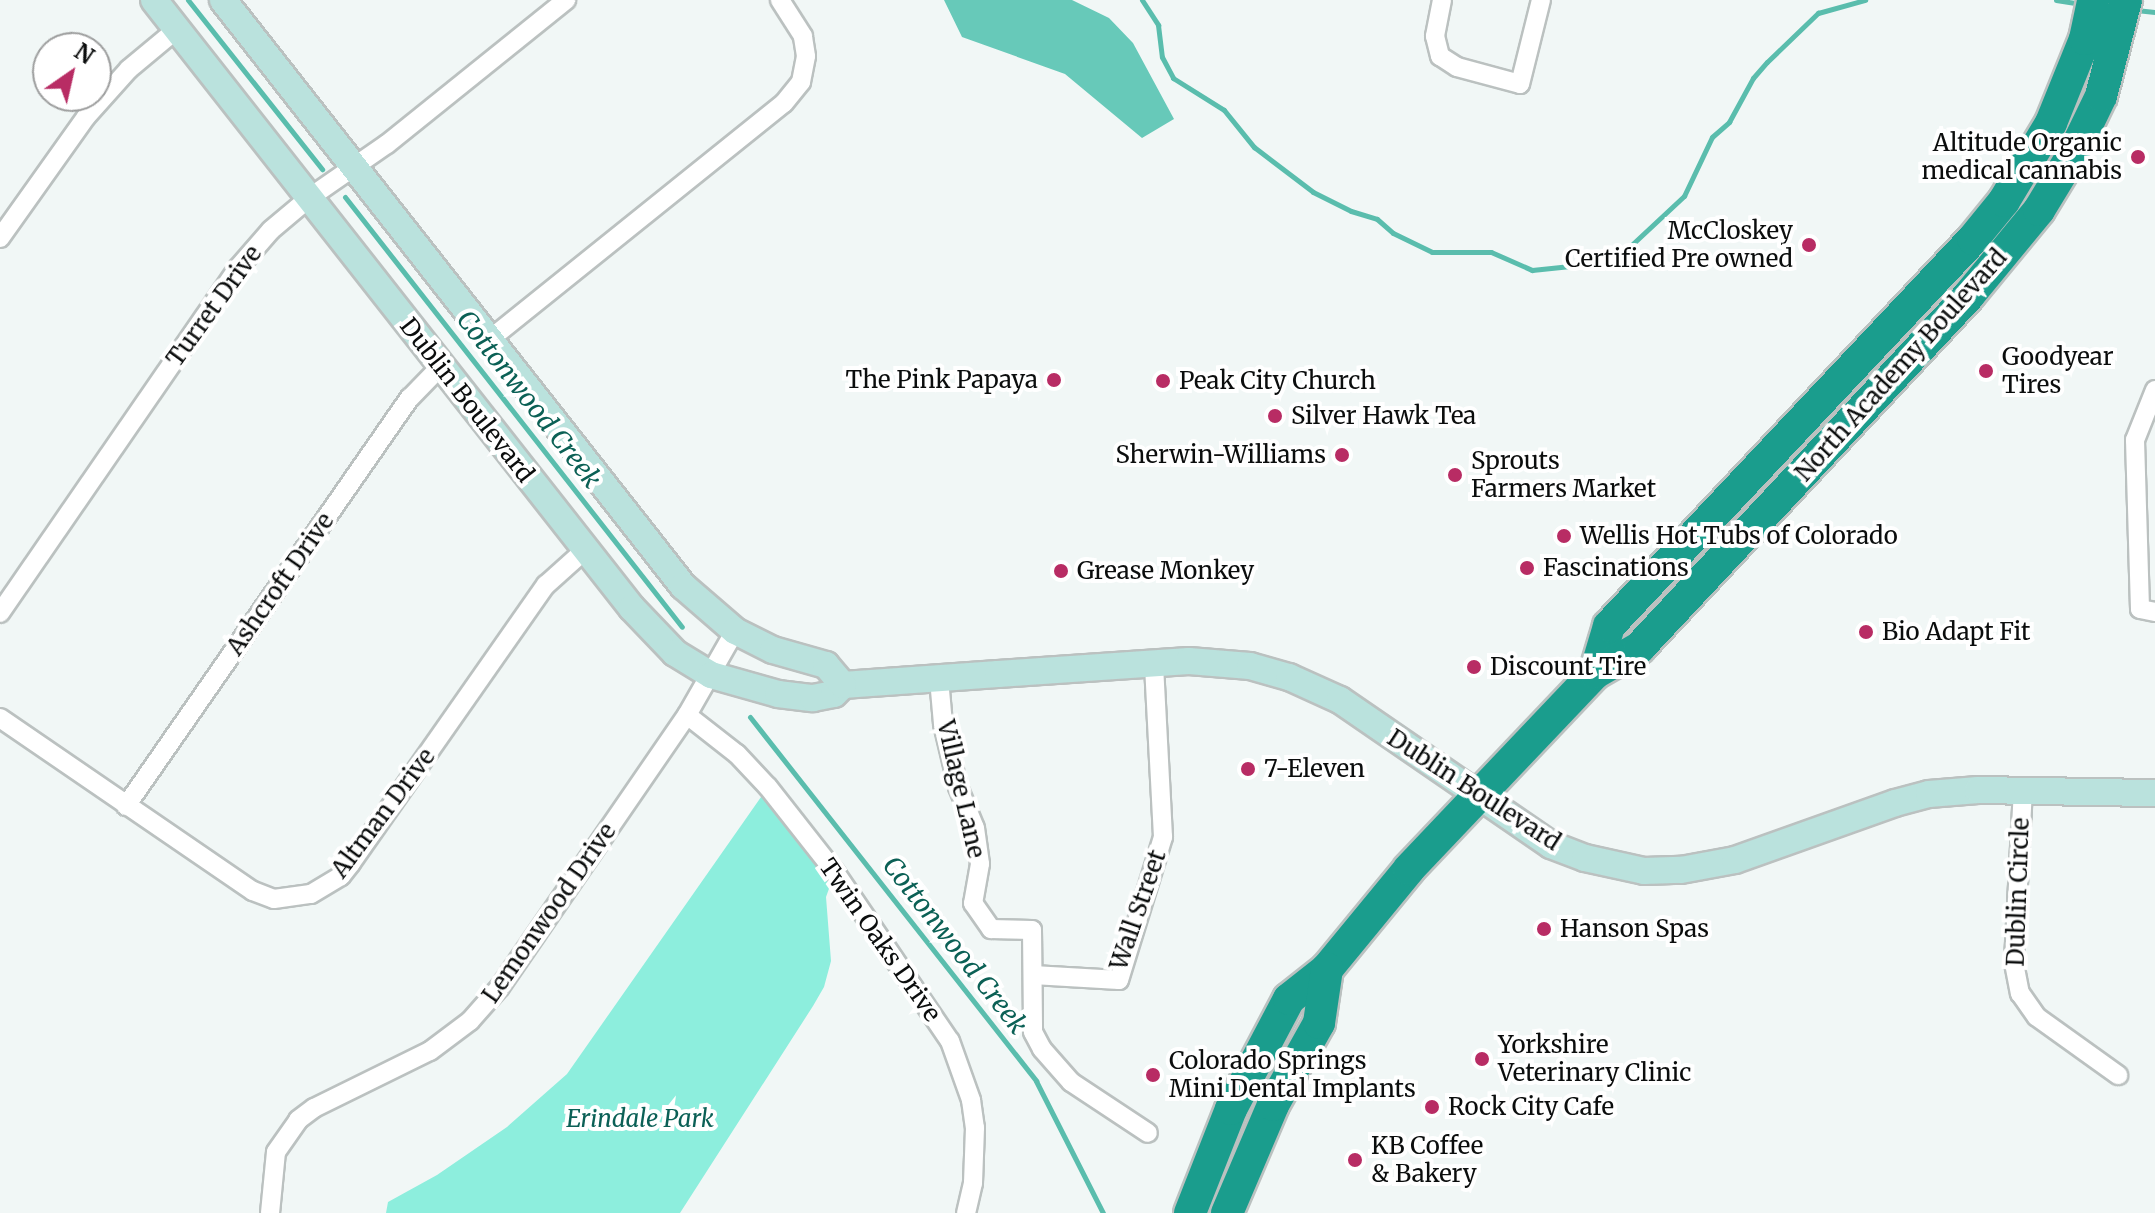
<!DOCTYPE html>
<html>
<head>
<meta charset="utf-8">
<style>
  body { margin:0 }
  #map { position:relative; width:2155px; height:1213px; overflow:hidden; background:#f1f7f6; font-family:Merriweather,serif }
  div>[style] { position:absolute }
  .green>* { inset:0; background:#8deedd }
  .forest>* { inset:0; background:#67c9b9 }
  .stream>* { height:5px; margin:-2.5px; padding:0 2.5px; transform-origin:2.5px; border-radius:2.5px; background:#5abdad }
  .roads { filter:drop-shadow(2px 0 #bbc1c0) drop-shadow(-2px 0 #bbc1c0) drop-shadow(0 2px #bbc1c0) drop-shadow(0 -2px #bbc1c0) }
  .street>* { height:18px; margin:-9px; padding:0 9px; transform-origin:9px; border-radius:9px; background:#fff }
  .secondary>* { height:26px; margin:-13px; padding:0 13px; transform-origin:13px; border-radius:13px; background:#bae2dd }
  .highway>* { height:32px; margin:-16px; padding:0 16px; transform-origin:16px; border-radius:16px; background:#1a9d8d }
  .dots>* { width:22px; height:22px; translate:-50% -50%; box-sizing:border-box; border:4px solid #fff; border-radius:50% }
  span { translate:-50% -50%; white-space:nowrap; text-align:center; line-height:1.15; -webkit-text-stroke:8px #fff; paint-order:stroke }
  .poi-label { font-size:24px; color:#0b0d0d }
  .right { translate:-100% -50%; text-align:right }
  .left { translate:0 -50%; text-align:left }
  .street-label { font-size:24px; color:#0b0d0d }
  .park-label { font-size:24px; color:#0b6056; font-style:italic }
  .water-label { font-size:26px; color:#0b6055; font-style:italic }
  .north { position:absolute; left:32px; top:32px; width:80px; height:80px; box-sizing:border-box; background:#fff; border:2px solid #9d9e9e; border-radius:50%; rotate:34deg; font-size:22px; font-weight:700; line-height:32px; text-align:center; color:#0b0d0d }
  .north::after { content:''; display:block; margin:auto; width:28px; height:36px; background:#b82c64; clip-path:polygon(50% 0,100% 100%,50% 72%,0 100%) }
</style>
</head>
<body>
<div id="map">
  <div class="green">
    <i style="clip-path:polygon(768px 787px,835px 872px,826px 897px,831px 961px,824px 987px,813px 1006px,680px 1213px,386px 1213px,388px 1202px,437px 1175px,507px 1127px,567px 1074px)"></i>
  </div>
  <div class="forest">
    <i style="clip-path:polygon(944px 0,1072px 0,1109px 18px,1133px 43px,1174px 119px,1142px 138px,1065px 74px,962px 37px)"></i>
  </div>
  <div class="stream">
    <i style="left:188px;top:0;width:216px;rotate:51.6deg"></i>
    <i style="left:1142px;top:0;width:30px;rotate:57deg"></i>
    <i style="left:1158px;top:25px;width:32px;rotate:83deg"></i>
    <i style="left:1162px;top:57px;width:24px;rotate:62deg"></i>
    <i style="left:1173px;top:78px;width:60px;rotate:32.1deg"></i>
    <i style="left:1224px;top:110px;width:48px;rotate:51deg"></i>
    <i style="left:1254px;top:147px;width:74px;rotate:37.3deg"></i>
    <i style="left:1313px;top:192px;width:42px;rotate:26.6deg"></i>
    <i style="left:1351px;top:211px;width:27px;rotate:17deg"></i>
    <i style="left:1377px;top:219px;width:21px;rotate:41deg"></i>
    <i style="left:1393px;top:233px;width:43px;rotate:26deg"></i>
    <i style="left:1432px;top:252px;width:59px"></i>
    <i style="left:1491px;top:252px;width:45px;rotate:23.7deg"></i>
    <i style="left:1532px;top:270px;width:48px;rotate:-5.9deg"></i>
    <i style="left:1580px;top:265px;width:47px;rotate:-17.3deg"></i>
    <i style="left:1625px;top:251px;width:81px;rotate:-43deg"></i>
    <i style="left:1684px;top:196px;width:65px;rotate:-64.6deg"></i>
    <i style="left:1712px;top:137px;width:23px;rotate:-41deg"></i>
    <i style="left:1729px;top:122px;width:50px;rotate:-61.4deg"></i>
    <i style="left:1753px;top:78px;width:21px;rotate:-49deg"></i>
    <i style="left:1767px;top:62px;width:71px;rotate:-43.9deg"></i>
    <i style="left:1818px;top:13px;width:49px;rotate:-15.5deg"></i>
    <i style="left:2056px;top:0;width:26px;rotate:9deg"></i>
    <i style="left:2136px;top:10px;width:19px;rotate:6deg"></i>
    <i style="left:345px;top:197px;width:546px;rotate:51.91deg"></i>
    <i style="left:750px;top:717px;width:463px;rotate:51.8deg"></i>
    <i style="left:1036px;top:1081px;width:148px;rotate:63.1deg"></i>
  </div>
  <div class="roads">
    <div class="street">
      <i style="left:1442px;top:0;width:37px;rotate:101deg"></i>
      <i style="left:1435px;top:36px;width:21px;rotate:76deg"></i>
      <i style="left:1440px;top:56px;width:20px;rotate:33deg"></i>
      <i style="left:1457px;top:67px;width:65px;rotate:15.1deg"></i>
      <i style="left:1520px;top:84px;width:87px;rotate:-76deg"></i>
      <i style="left:0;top:238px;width:148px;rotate:-54.6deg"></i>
      <i style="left:86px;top:117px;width:64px;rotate:-48.1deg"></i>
      <i style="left:129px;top:69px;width:62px;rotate:-39.8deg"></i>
      <i style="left:489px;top:340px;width:378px;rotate:-38.8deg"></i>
      <i style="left:784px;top:103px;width:27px;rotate:-51deg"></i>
      <i style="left:801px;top:82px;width:26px;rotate:-79deg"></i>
      <i style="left:806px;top:56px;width:20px;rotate:-99deg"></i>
      <i style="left:803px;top:36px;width:43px;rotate:-122.6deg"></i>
      <i style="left:2155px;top:390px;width:54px;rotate:111.8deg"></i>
      <i style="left:2135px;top:440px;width:169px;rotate:88.3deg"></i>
      <i style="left:2140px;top:609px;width:15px;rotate:11deg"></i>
      <i style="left:0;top:613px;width:419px;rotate:-55.4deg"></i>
      <i style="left:238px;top:268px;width:50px;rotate:-49deg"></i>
      <i style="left:271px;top:230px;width:50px;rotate:-40.1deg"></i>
      <i style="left:309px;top:198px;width:95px;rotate:-34.7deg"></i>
      <i style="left:387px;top:144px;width:230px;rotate:-38.8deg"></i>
      <i style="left:939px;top:679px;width:45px;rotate:84.9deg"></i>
      <i style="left:943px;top:724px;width:65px;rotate:76.6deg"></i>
      <i style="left:958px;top:787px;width:44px;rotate:67.5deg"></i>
      <i style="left:975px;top:828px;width:36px;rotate:82deg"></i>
      <i style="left:980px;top:864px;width:40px;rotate:100deg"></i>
      <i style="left:973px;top:903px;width:32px;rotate:55deg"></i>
      <i style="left:991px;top:929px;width:41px;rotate:1.4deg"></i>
      <i style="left:1032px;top:930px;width:102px;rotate:89.4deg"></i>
      <i style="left:1033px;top:1032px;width:19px;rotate:62deg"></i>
      <i style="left:1042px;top:1049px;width:44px;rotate:48.7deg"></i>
      <i style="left:1071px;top:1082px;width:92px;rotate:33.5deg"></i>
      <i style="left:687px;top:715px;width:63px;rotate:38deg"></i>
      <i style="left:737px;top:754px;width:45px;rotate:46.8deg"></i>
      <i style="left:768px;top:787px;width:108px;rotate:51.8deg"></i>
      <i style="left:835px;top:872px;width:204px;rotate:55.8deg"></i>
      <i style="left:950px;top:1041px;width:63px;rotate:70.4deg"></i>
      <i style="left:971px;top:1100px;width:28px;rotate:82deg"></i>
      <i style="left:975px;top:1128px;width:55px;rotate:92.1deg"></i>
      <i style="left:973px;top:1183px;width:31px;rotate:103deg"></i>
      <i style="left:0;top:718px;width:306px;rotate:34.4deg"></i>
      <i style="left:253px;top:891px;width:22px;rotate:21deg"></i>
      <i style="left:274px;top:899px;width:37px;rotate:-8deg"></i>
      <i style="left:311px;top:894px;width:35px;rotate:-31deg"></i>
      <i style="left:341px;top:876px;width:16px;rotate:-52deg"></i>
      <i style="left:351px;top:863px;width:340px;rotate:-55deg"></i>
      <i style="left:546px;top:585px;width:52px;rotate:-41.9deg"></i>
      <i style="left:2023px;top:789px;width:174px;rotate:93deg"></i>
      <i style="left:2014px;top:963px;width:31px;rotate:79deg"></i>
      <i style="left:2020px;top:993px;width:29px;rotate:55deg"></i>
      <i style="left:2037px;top:1017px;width:100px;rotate:35.6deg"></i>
      <i style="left:126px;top:806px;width:497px;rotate:-55.2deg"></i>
      <i style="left:410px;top:398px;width:45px;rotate:-45.9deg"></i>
      <i style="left:1033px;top:975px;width:86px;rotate:3.3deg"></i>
      <i style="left:1119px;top:980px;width:150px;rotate:-72.9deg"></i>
      <i style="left:1163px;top:837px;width:174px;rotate:-93deg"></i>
      <i style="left:270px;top:1213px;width:61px;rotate:-84.4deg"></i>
      <i style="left:276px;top:1152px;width:39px;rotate:-55deg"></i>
      <i style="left:298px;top:1120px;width:20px;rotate:-37deg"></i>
      <i style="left:314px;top:1108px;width:129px;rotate:-26.2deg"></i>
      <i style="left:430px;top:1051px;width:50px;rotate:-36.9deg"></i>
      <i style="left:470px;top:1021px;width:45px;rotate:-48.6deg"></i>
      <i style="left:500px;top:987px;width:330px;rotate:-55.5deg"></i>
      <i style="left:687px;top:715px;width:97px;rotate:-60.3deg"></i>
    </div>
    <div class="secondary">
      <i style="left:154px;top:0;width:773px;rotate:51.83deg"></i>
      <i style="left:632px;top:608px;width:62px;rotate:46.3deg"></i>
      <i style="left:675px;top:653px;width:42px;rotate:31.4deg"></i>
      <i style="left:711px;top:675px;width:70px;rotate:15.8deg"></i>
      <i style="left:778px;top:694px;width:35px;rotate:7deg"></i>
      <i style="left:813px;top:698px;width:21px;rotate:-11deg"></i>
      <i style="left:834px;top:694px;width:13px;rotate:-45deg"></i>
      <i style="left:843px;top:685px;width:155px;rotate:-4.1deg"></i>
      <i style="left:998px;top:674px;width:191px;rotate:-3.9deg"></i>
      <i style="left:1189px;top:661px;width:61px;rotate:4.7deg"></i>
      <i style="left:1250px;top:666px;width:41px;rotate:15.8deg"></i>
      <i style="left:1289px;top:677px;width:56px;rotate:24.3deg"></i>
      <i style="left:1340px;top:700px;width:256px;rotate:34.5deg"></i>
      <i style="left:1551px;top:845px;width:36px;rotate:21deg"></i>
      <i style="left:1585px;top:858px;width:60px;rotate:12.4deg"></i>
      <i style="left:1644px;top:871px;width:37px;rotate:-2deg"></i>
      <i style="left:1681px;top:870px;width:55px;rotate:-10.5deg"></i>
      <i style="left:1735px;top:860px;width:170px;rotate:-19.6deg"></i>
      <i style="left:1895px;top:803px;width:35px;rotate:-15deg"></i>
      <i style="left:1929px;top:794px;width:49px;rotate:-4.7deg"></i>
      <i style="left:1978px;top:790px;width:177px;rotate:1deg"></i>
      <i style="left:223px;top:0;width:745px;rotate:51.87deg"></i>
      <i style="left:683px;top:586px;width:69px;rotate:40.9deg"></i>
      <i style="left:735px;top:631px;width:42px;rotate:26.6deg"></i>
      <i style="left:773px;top:650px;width:55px;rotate:15.8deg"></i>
      <i style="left:826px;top:665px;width:26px;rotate:50deg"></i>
    </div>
    <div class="highway">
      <i style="left:1595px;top:673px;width:49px;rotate:-73.4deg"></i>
      <i style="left:1609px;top:626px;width:531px;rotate:-46.75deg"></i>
      <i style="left:1973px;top:239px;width:49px;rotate:-50.8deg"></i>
      <i style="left:2004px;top:201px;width:91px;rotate:-58.9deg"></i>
      <i style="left:2051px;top:123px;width:91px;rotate:-68deg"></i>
      <i style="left:2085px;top:39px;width:40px;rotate:-78deg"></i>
      <i style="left:1190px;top:1213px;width:112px;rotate:-68.5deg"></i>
      <i style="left:1231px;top:1109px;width:124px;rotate:-62.2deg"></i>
      <i style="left:1289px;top:999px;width:48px;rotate:-38.3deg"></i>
      <i style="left:1327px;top:969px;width:129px;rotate:-50.6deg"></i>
      <i style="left:1409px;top:869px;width:270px;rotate:-46.5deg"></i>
      <i style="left:1595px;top:673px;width:51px;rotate:-29.6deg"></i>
      <i style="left:1639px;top:648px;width:483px;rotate:-46.9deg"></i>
      <i style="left:1969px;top:295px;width:110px;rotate:-50.5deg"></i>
      <i style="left:2039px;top:210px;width:66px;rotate:-58.7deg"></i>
      <i style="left:2073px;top:154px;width:64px;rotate:-64.2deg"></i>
      <i style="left:2101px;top:96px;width:99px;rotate:-75.4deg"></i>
      <i style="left:1227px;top:1213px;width:117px;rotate:-66.9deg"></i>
      <i style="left:1273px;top:1105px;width:94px;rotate:-60.7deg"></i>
      <i style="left:1319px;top:1023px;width:55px;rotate:-81.6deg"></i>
    </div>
  </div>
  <div class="dots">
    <i style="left:2138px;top:157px;background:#b82c64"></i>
    <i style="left:1809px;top:245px;background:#b82c64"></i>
    <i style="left:1986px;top:371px;background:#b82c64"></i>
    <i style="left:1054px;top:380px;background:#b82c64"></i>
    <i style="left:1163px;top:381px;background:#b82c64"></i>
    <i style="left:1275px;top:416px;background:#b82c64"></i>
    <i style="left:1342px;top:455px;background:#b82c64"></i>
    <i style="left:1455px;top:475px;background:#b82c64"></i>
    <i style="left:1564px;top:536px;background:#b82c64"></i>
    <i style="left:1527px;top:568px;background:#b82c64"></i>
    <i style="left:1061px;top:571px;background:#b82c64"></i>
    <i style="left:1866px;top:632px;background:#b82c64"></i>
    <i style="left:1474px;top:667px;background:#b82c64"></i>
    <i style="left:1248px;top:769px;background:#b82c64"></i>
    <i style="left:1544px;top:929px;background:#b82c64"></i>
    <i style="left:1482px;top:1059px;background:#b82c64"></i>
    <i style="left:1153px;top:1075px;background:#b82c64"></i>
    <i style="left:1432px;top:1107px;background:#b82c64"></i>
    <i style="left:1355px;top:1160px;background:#b82c64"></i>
  </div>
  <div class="poi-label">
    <span class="right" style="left:2122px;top:157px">Altitude Organic<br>medical cannabis</span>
    <span class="right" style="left:1793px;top:245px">McCloskey<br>Certified Pre owned</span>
    <span class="left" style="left:2002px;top:371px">Goodyear<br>Tires</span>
    <span class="right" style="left:1038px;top:380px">The Pink Papaya</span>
    <span class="left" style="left:1179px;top:381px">Peak City Church</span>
    <span class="left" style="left:1291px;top:416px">Silver Hawk Tea</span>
    <span class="right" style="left:1326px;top:455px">Sherwin-Williams</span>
    <span class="left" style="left:1471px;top:475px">Sprouts<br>Farmers Market</span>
    <span class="left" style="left:1580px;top:536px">Wellis Hot Tubs of Colorado</span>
    <span class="left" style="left:1543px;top:568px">Fascinations</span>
    <span class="left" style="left:1077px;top:571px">Grease Monkey</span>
    <span class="left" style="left:1882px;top:632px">Bio Adapt Fit</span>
    <span class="left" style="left:1490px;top:667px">Discount Tire</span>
    <span class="left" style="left:1264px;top:769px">7-Eleven</span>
    <span class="left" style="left:1560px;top:929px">Hanson Spas</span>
    <span class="left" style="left:1498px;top:1059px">Yorkshire<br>Veterinary Clinic</span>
    <span class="left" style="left:1169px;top:1075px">Colorado Springs<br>Mini Dental Implants</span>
    <span class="left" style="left:1448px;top:1107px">Rock City Cafe</span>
    <span class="left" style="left:1371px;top:1160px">KB Coffee<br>&amp; Bakery</span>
  </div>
  <div class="street-label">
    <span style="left:214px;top:306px;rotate:-54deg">Turret Drive</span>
    <span style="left:1901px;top:365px;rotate:-48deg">North Academy Boulevard</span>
    <span style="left:467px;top:400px;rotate:52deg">Dublin Boulevard</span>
    <span style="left:280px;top:584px;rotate:-55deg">Ashcroft Drive</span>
    <span style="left:961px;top:789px;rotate:77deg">Village Lane</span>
    <span style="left:1474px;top:790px;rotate:33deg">Dublin Boulevard</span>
    <span style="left:383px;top:813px;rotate:-53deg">Altman Drive</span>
    <span style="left:2018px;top:892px;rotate:-88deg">Dublin Circle</span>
    <span style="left:1138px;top:910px;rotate:-71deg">Wall Street</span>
    <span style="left:549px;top:913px;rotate:-55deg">Lemonwood Drive</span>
    <span style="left:880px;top:940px;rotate:55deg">Twin Oaks Drive</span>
  </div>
  <div class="park-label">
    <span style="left:640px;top:1119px">Erindale Park</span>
  </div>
  <div class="water-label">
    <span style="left:529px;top:399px;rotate:52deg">Cottonwood Creek</span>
    <span style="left:955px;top:945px;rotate:52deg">Cottonwood Creek</span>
  </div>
  <div class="north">N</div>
</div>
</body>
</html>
